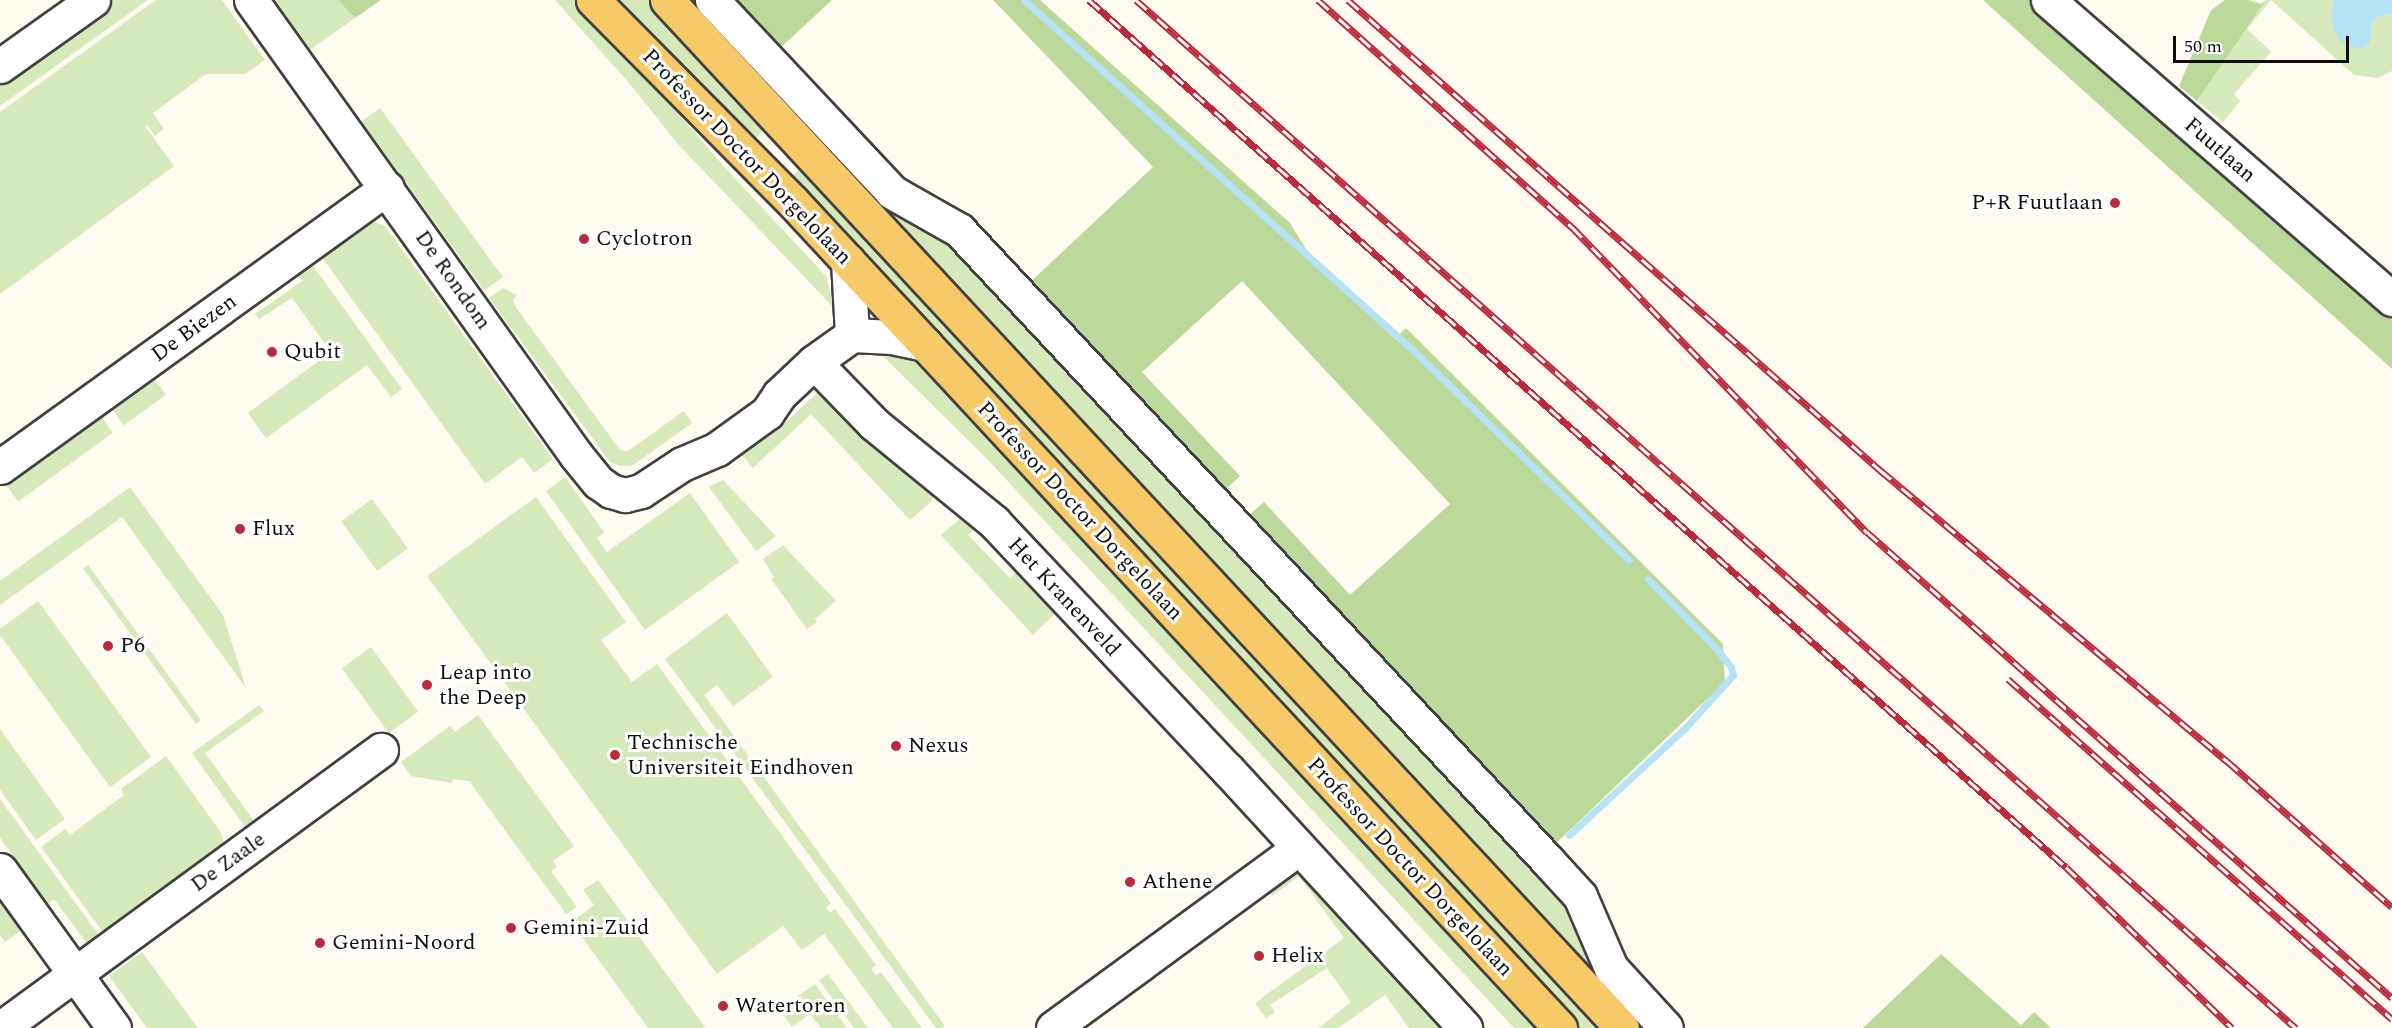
<!DOCTYPE html>
<html>
<head>
<meta charset="utf-8">
<style>
  body { margin:0 }
  #map { position:relative; width:2392px; height:1028px; overflow:hidden; background:#fffbf0; font-family:Spectral,serif }
  div>[style] { position:absolute }
  .green>* { inset:0; background:#d6e9ba; transform-origin:0 0 }
  .forest>* { inset:0; background:#bbd99a }
  .water>* { inset:0; background:#b6e2f5 }
  .stream>* { height:7px; margin:-3.5px; padding:0 3.5px; transform-origin:3.5px; border-radius:3.5px; background:#b6e2f5 }
  .roads { filter:drop-shadow(2px 0 #414141) drop-shadow(-2px 0 #414141) drop-shadow(0 2px #414141) drop-shadow(0 -2px #414141) }
  .minor>* { height:33px; margin:-16.5px; padding:0 16.5px; transform-origin:16.5px; border-radius:16.5px; background:#fff }
  .major>* { height:33px; margin:-16.5px; padding:0 16.5px; transform-origin:16.5px; border-radius:16.5px; background:#f6c969 }
  .rail>* { height:7px; margin-top:-3.5px; transform-origin:0; background:repeating-linear-gradient(90deg,#fff 0 14px,#bc293a 0 28px); box-sizing:border-box; border-block:2px solid #bc293a }
  .dots>* { width:16px; height:16px; translate:-50% -50%; box-sizing:border-box; border:3px solid #fff; border-radius:50% }
  span { translate:-50% -50%; white-space:nowrap; text-align:center; line-height:1.15; -webkit-text-stroke:6px #fff; paint-order:stroke }
  .street-label { font-size:22px; color:#0e0e0e }
  .poi-label { font-size:22px; color:#0e0e0e }
  .right { translate:-100% -50%; text-align:right }
  .left { translate:0 -50%; text-align:left }
  .scale { position:absolute; left:2173px; top:36px; width:176px; height:27px; box-sizing:border-box; border:3px solid #0e0e0e; border-top:0; padding-left:8px; font-size:18px; line-height:21px; white-space:nowrap; color:#0e0e0e; -webkit-text-stroke:4px #fff; paint-order:stroke }
</style>
</head>
<body>
<div id="map">
  <div class="green">
    <i style="clip-path:polygon(113px 0,148px 0,0 106px,0 82px)"></i>
    <i style="clip-path:polygon(156px 0,222px 0,265px 60px,245px 74px,206px 74px,153px 113px,164px 129px,155px 136px,147px 125px,145px 126px,174px 166px,0 294px,0 112px)"></i>
    <i style="clip-path:polygon(275px 0,338px 0,355px 18px,310px 50px)"></i>
    <i style="clip-path:polygon(555px 0,579px 0,729px 172px,826px 276px,834px 308px,677px 143px,630px 84px)"></i>
    <i style="clip-path:polygon(610px 0,650px 0,766px 125px,765px 129px,754px 140px)"></i>
    <i style="clip-path:polygon(684px 0,702px 0,953px 237px,1564px 892px,1644px 1028px,1424px 788px)"></i>
    <i style="clip-path:polygon(2266px 0,2334px 0,2331px 9px,2370px 42px,2373px 21px,2380px 16px,2392px 14px,2392px 71px,2377px 78px,2354px 75px,2271px 0,2247px 29px,2271px 52px,2234px 94px,2240px 101px,2223px 122px,2197px 101px)"></i>
    <i style="left:380px;top:108px;width:209px;height:23px;rotate:54deg"></i>
    <i style="clip-path:polygon(801px 168px,1604px 1028px,1577px 1028px,791px 183px,791px 177px)"></i>
    <i style="clip-path:polygon(372px 220px,385px 226px,553px 459px,534px 473px,522px 457px,485px 484px,321px 256px)"></i>
    <i style="clip-path:polygon(311px 263px,402px 389px,391px 397px,367px 365px,266px 438px,248px 413px,331px 352px,292px 298px,259px 319px,255px 314px,302px 281px,297px 274px)"></i>
    <i style="clip-path:polygon(503px 288px,517px 295px,513px 300px,515px 306px,620px 450px,628px 451px,684px 411px,692px 423px,632px 466px,620px 466px,610px 462px,489px 298px)"></i>
    <i style="clip-path:polygon(898px 354px,912px 359px,925px 368px,1542px 1028px,1514px 1028px,989px 461px,882px 355px)"></i>
    <i style="left:153px;top:377px;width:22px;height:52px;rotate:54deg"></i>
    <i style="clip-path:polygon(819px 391px,871px 446px,876px 446px,933px 491px,934px 495px,931px 502px,910px 520px,811px 414px,753px 468px,741px 454px,783px 425px)"></i>
    <i style="left:100px;top:415px;width:22px;height:117px;rotate:54deg"></i>
    <i style="clip-path:polygon(565px 477px,604px 532px,597px 538px,607px 552px,690px 493px,739px 562px,645px 630px,546px 491px)"></i>
    <i style="clip-path:polygon(723px 480px,776px 536px,756px 551px,709px 487px)"></i>
    <i style="clip-path:polygon(130px 487px,223px 615px,246px 688px,122px 517px,0 605px,0 581px)"></i>
    <i style="clip-path:polygon(536px 497px,626px 622px,601px 640px,632px 682px,657px 664px,831px 903px,826px 907px,830px 913px,835px 909px,876px 965px,871px 969px,876px 975px,881px 972px,922px 1028px,893px 1028px,824px 934px,802px 950px,783px 926px,717px 974px,427px 576px)"></i>
    <i style="left:372px;top:499px;width:61px;height:38px;rotate:54deg"></i>
    <i style="clip-path:polygon(963px 516px,981px 522px,968px 535px,1010px 578px,1023px 566px,1059px 610px,1033px 635px,941px 535px)"></i>
    <i style="clip-path:polygon(783px 545px,836px 601px,815px 619px,817px 622px,807px 629px,771px 579px,774px 577px,763px 559px)"></i>
    <i style="left:88px;top:565px;width:192px;height:6px;rotate:54deg"></i>
    <i style="clip-path:polygon(38px 601px,151px 757px,110px 787px,0 635px,0 629px)"></i>
    <i style="clip-path:polygon(727px 613px,773px 677px,733px 706px,717px 685px,704px 695px,945px 1026px,942px 1028px,936px 1028px,665px 659px)"></i>
    <i style="left:371px;top:647px;width:80px;height:36px;rotate:54deg"></i>
    <i style="clip-path:polygon(259px 705px,264px 711px,205px 753px,259px 828px,250px 834px,192px 753px)"></i>
    <i style="clip-path:polygon(478px 715px,574px 846px,553px 861px,557px 867px,551px 871px,577px 907px,566px 914px,469px 781px,453px 779px,452px 783px,411px 776px,401px 762px,450px 726px,455px 732px)"></i>
    <i style="clip-path:polygon(0 729px,65px 819px,36px 840px,0 790px)"></i>
    <i style="clip-path:polygon(166px 756px,222px 834px,224px 847px,107px 938px,41px 847px,65px 829px,70px 835px,124px 795px,121px 789px)"></i>
    <i style="clip-path:polygon(0 799px,103px 941px,91px 949px,54px 899px,48px 904px,18px 875px,19px 864px,0 838px)"></i>
    <i style="clip-path:polygon(1299px 867px,1451px 1028px,1409px 1028px,1385px 995px,1338px 1028px,1319px 1028px,1351px 1002px,1327px 968px,1270px 1005px,1275px 1012px,1266px 1018px,1255px 1003px,1344px 938px,1299px 876px,1272px 896px,1263px 885px)"></i>
    <i style="clip-path:polygon(598px 880px,705px 1027px,703px 1028px,648px 1028px,571px 922px,594px 905px,583px 890px)"></i>
    <i style="clip-path:polygon(0 888px,22px 930px,5px 942px,0 935px)"></i>
    <i style="clip-path:polygon(142px 952px,198px 1028px,147px 1028px,109px 976px)"></i>
    <i style="clip-path:polygon(828px 974px,868px 1028px,854px 1028px,819px 980px)"></i>
    <i style="clip-path:polygon(815px 984px,847px 1028px,821px 1028px,810px 1014px,792px 1027px,779px 1009px)"></i>
  </div>
  <div class="forest">
    <i style="clip-path:polygon(338px 0,381px 0,355px 18px)"></i>
    <i style="clip-path:polygon(729px 0,832px 0,777px 51px)"></i>
    <i style="clip-path:polygon(993px 0,1040px 0,1290px 223px,1317px 267px,1395px 339px,1406px 328px,1723px 644px,1725px 682px,1551px 848px,1244px 520px,1264px 502px,1350px 595px,1450px 504px,1242px 281px,1142px 372px,1240px 476px,1220px 495px,1026px 286px,1153px 167px)"></i>
    <i style="clip-path:polygon(1983px 0,2041px 0,2392px 320px,2392px 369px)"></i>
    <i style="clip-path:polygon(2225px 0,2248px 0,2261px 4px,2266px 0,2197px 101px,2179px 86px,2211px 10px)"></i>
    <i style="clip-path:polygon(1941px 954px,2021px 1025px,2034px 1012px,2051px 1028px,1863px 1028px)"></i>
  </div>
  <div class="water">
    <i style="clip-path:polygon(2334px 0,2392px 0,2392px 14px,2380px 16px,2373px 21px,2370px 42px,2364px 48px,2351px 47px,2340px 41px,2333px 28px,2331px 9px)"></i>
  </div>
  <div class="stream">
    <i style="left:1024px;top:0;width:526px;rotate:42deg"></i>
    <i style="left:1415px;top:352px;width:298px;rotate:44.2deg"></i>
    <i style="left:1569px;top:835px;width:159px;rotate:-42.7deg"></i>
    <i style="left:1686px;top:727px;width:70px;rotate:-47.9deg"></i>
    <i style="left:1733px;top:675px;width:8px;rotate:-104deg"></i>
    <i style="left:1731px;top:667px;width:28px;rotate:-129deg"></i>
    <i style="left:1713px;top:645px;width:93px;rotate:-134.6deg"></i>
  </div>
  <div class="roads">
    <div class="minor">
      <i style="left:251px;top:0;width:559px;rotate:54.46deg"></i>
      <i style="left:576px;top:455px;width:35px;rotate:51deg"></i>
      <i style="left:598px;top:482px;width:16px;rotate:35deg"></i>
      <i style="left:611px;top:491px;width:15px;rotate:16deg"></i>
      <i style="left:625px;top:495px;width:16px;rotate:-14deg"></i>
      <i style="left:641px;top:491px;width:49px;rotate:-33.4deg"></i>
      <i style="left:682px;top:464px;width:38px;rotate:-23deg"></i>
      <i style="left:717px;top:449px;width:62px;rotate:-35.8deg"></i>
      <i style="left:767px;top:413px;width:22px;rotate:-56deg"></i>
      <i style="left:779px;top:395px;width:48px;rotate:-43.3deg"></i>
      <i style="left:814px;top:362px;width:47px;rotate:-35.4deg"></i>
      <i style="left:852px;top:335px;width:40px;rotate:2.9deg"></i>
      <i style="left:892px;top:337px;width:34px;rotate:12deg"></i>
      <i style="left:712px;top:0;width:263px;rotate:46.8deg"></i>
      <i style="left:892px;top:192px;width:77px;rotate:29.6deg"></i>
      <i style="left:959px;top:230px;width:862px;rotate:46.97deg"></i>
      <i style="left:1547px;top:860px;width:49px;rotate:47.5deg"></i>
      <i style="left:1580px;top:896px;width:78px;rotate:66.7deg"></i>
      <i style="left:1611px;top:968px;width:81px;rotate:47.5deg"></i>
      <i style="left:2048px;top:0;width:456px;rotate:41deg"></i>
      <i style="left:0;top:66px;width:114px;rotate:-35.4deg"></i>
      <i style="left:848px;top:261px;width:74px;rotate:86.9deg"></i>
      <i style="left:814px;top:362px;width:86px;rotate:45.9deg"></i>
      <i style="left:874px;top:424px;width:155px;rotate:39.2deg"></i>
      <i style="left:994px;top:522px;width:340px;rotate:46.7deg"></i>
      <i style="left:1227px;top:769px;width:352px;rotate:47.4deg"></i>
      <i style="left:0;top:467px;width:477px;rotate:-35.8deg"></i>
      <i style="left:0;top:870px;width:195px;rotate:54.2deg"></i>
      <i style="left:1px;top:1028px;width:471px;rotate:-36.2deg"></i>
      <i style="left:1053px;top:1028px;width:303px;rotate:-36.2deg"></i>
    </div>
    <div class="major">
      <i style="left:593px;top:0;width:283px;rotate:45.3deg"></i>
      <i style="left:792px;top:201px;width:1129px;rotate:47.12deg"></i>
      <i style="left:667px;top:0;width:1403px;rotate:47.11deg"></i>
    </div>
  </div>
  <div class="rail">
    <i style="left:1089px;top:0;width:1306px;rotate:41.59deg"></i>
    <i style="left:2066px;top:867px;width:231px;rotate:44.1deg"></i>
    <i style="left:1136px;top:0;width:1550px;rotate:41.55deg"></i>
    <i style="left:1318px;top:0;width:341px;rotate:41.8deg"></i>
    <i style="left:1572px;top:227px;width:424px;rotate:46deg"></i>
    <i style="left:1867px;top:532px;width:702px;rotate:41.59deg"></i>
    <i style="left:1348px;top:0;width:710px;rotate:41.46deg"></i>
    <i style="left:1880px;top:470px;width:453px;rotate:40deg"></i>
    <i style="left:2227px;top:761px;width:220px;rotate:41.5deg"></i>
    <i style="left:2008px;top:679px;width:513px;rotate:41.52deg"></i>
  </div>
  <div class="dots">
    <i style="left:2115px;top:203px;background:#bc293a"></i>
    <i style="left:584px;top:239px;background:#bc293a"></i>
    <i style="left:272px;top:352px;background:#bc293a"></i>
    <i style="left:240px;top:529px;background:#bc293a"></i>
    <i style="left:108px;top:646px;background:#bc293a"></i>
    <i style="left:427px;top:685px;background:#bc293a"></i>
    <i style="left:896px;top:746px;background:#bc293a"></i>
    <i style="left:615px;top:755px;background:#bc293a"></i>
    <i style="left:1130px;top:882px;background:#bc293a"></i>
    <i style="left:511px;top:928px;background:#bc293a"></i>
    <i style="left:320px;top:943px;background:#bc293a"></i>
    <i style="left:1259px;top:956px;background:#bc293a"></i>
    <i style="left:723px;top:1006px;background:#bc293a"></i>
  </div>
  <div class="street-label">
    <span style="left:2220px;top:150px;rotate:41deg">Fuutlaan</span>
    <span style="left:747px;top:157px;rotate:46deg">Professor Doctor Dorgelolaan</span>
    <span style="left:453px;top:280px;rotate:55deg">De Rondom</span>
    <span style="left:194px;top:328px;rotate:-36deg">De Biezen</span>
    <span style="left:1080px;top:511px;rotate:47deg">Professor Doctor Dorgelolaan</span>
    <span style="left:1064px;top:597px;rotate:47deg">Het Kranenveld</span>
    <span style="left:228px;top:862px;rotate:-36deg">De Zaale</span>
    <span style="left:1410px;top:867px;rotate:47deg">Professor Doctor Dorgelolaan</span>
  </div>
  <div class="poi-label">
    <span class="right" style="left:2103px;top:203px">P+R Fuutlaan</span>
    <span class="left" style="left:596px;top:239px">Cyclotron</span>
    <span class="left" style="left:284px;top:352px">Qubit</span>
    <span class="left" style="left:252px;top:529px">Flux</span>
    <span class="left" style="left:120px;top:646px">P6</span>
    <span class="left" style="left:439px;top:685px">Leap into<br>the Deep</span>
    <span class="left" style="left:627px;top:755px">Technische<br>Universiteit Eindhoven</span>
    <span class="left" style="left:908px;top:746px">Nexus</span>
    <span class="left" style="left:1142px;top:882px">Athene</span>
    <span class="left" style="left:523px;top:928px">Gemini-Zuid</span>
    <span class="left" style="left:332px;top:943px">Gemini-Noord</span>
    <span class="left" style="left:1271px;top:956px">Helix</span>
    <span class="left" style="left:735px;top:1006px">Watertoren</span>
  </div>
  <div class="scale">50 m</div>
</div>
</body>
</html>
